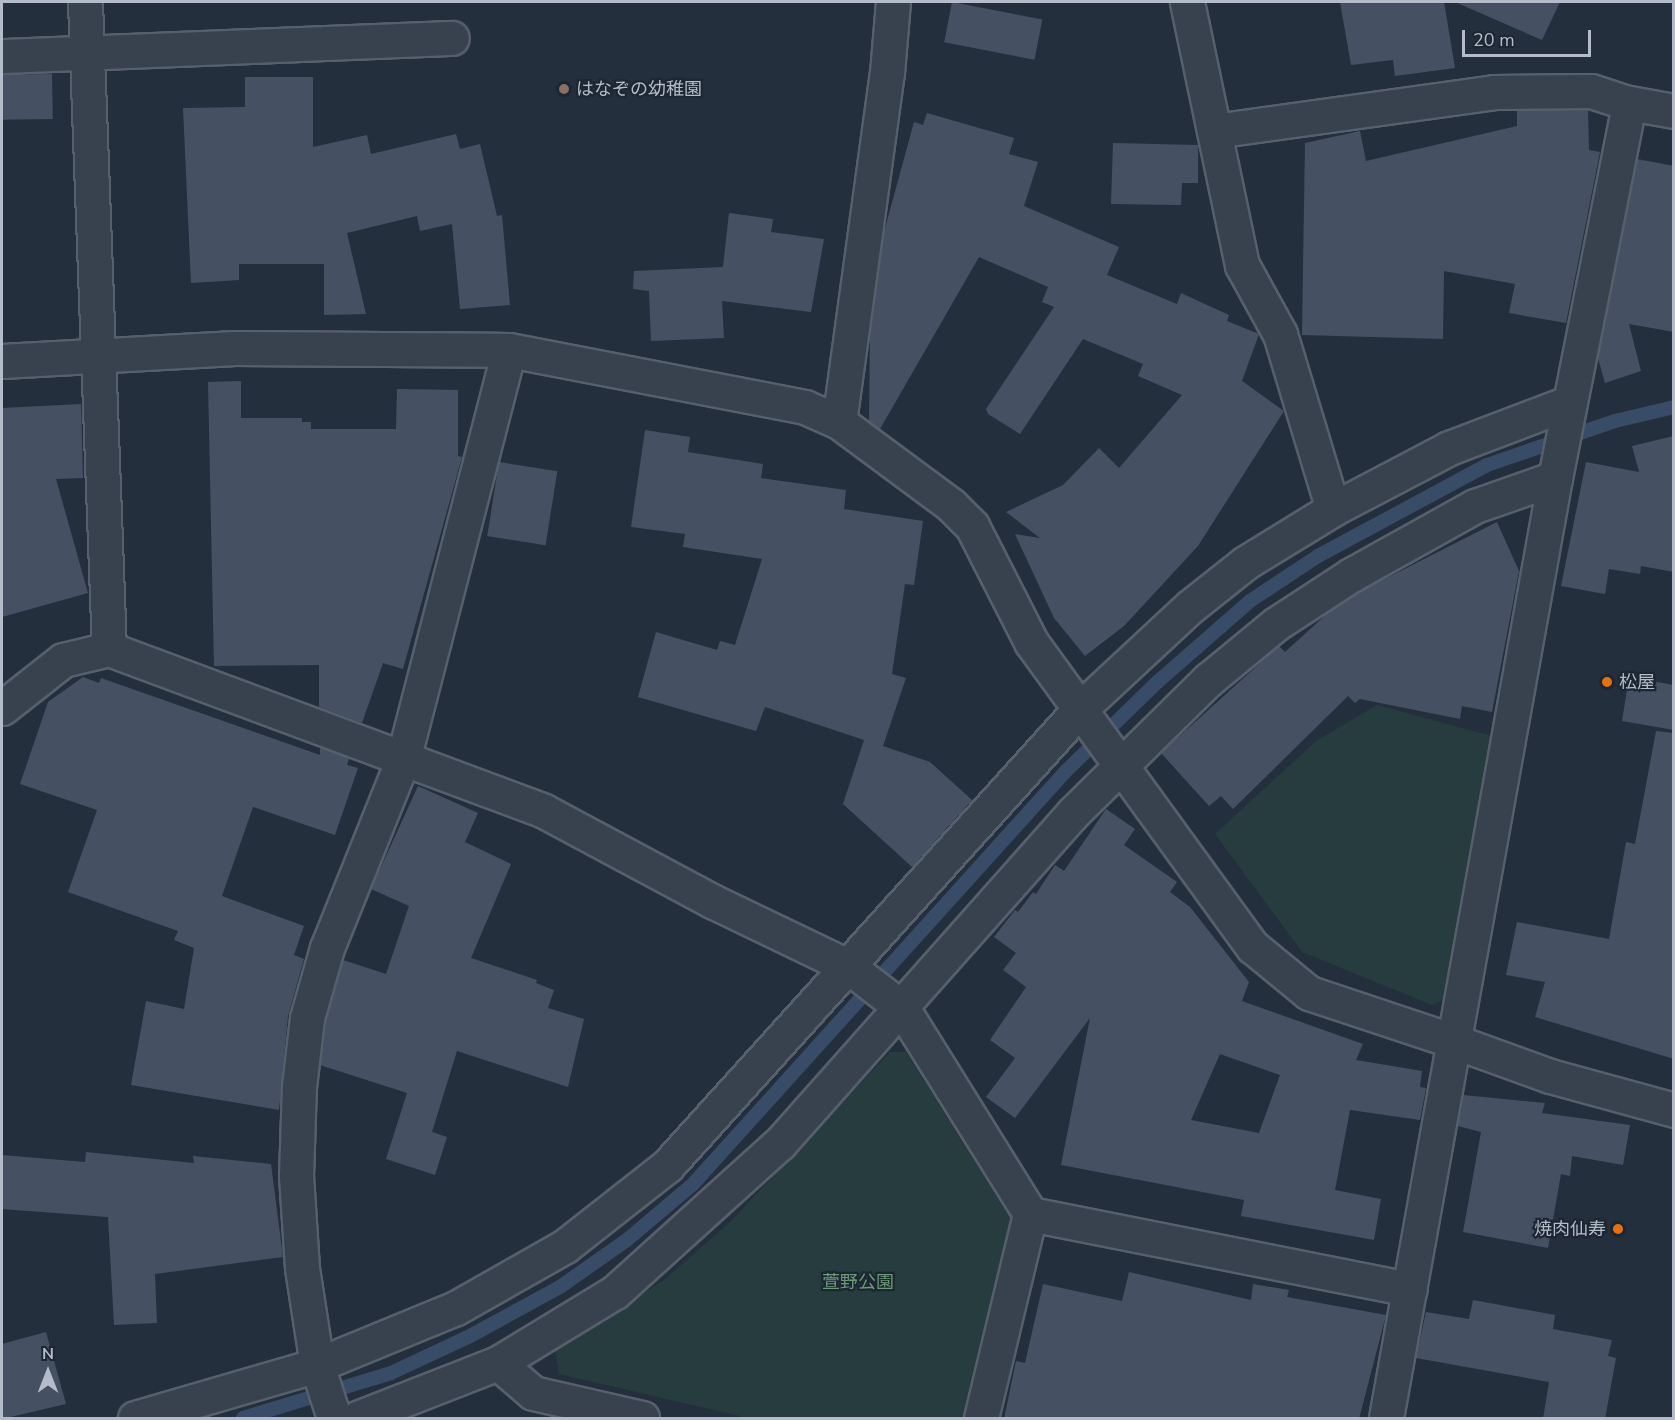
<!DOCTYPE html>
<html>
<head>
<meta charset="utf-8">
<style>
  body { margin:0 }
  #map { position:relative; width:1675px; height:1420px; overflow:hidden; background:#242f3e; font-family:"Nunito Sans","Noto Sans JP",sans-serif }
  div>[style] { position:absolute }
  .green>* { inset:0; background:#263c3f }
  .stream>* { height:14px; margin:-7px; padding:0 7px; transform-origin:7px; border-radius:7px; background:#394c67 }
  .building>* { inset:0; background:#455162; transform-origin:0 0 }
  .roads { filter:drop-shadow(2px 0 #565f6c) drop-shadow(-2px 0 #565f6c) drop-shadow(0 2px #565f6c) drop-shadow(0 -2px #565f6c) }
  .minor>* { height:33px; margin:-16.5px; padding:0 16.5px; transform-origin:16.5px; border-radius:16.5px; background:#38414e }
  .tertiary>* { height:33px; margin:-16.5px; padding:0 16.5px; transform-origin:16.5px; border-radius:16.5px; background:#38414e }
  .dots>* { width:16px; height:16px; translate:-50% -50%; box-sizing:border-box; border:3px solid #1d2633; border-radius:50% }
  span { translate:-50% -50%; white-space:nowrap; text-align:center; line-height:1.15; -webkit-text-stroke:4.5px #1d2633; paint-order:stroke }
  .poi-label { font-size:18px; color:#b4bcc9 }
  .left { translate:0 -50%; text-align:left }
  .right { translate:-100% -50%; text-align:right }
  .park-label { font-size:18px; color:#6b9a76 }
  .frame { position:absolute; inset:0; border:3px solid #b4bcc9; pointer-events:none }
  .north { position:absolute; left:18px; top:1342px; width:60px; height:60px; -webkit-text-stroke:4px #1d2633; paint-order:stroke; rotate:0deg; font-size:16px; font-weight:700; line-height:24px; text-align:center; color:#b4bcc9 }
  .north::after { content:''; display:block; margin:auto; width:21px; height:27px; background:#b4bcc9; clip-path:polygon(50% 0,100% 100%,50% 72%,0 100%) }
  .scale { position:absolute; left:1462px; top:30px; width:129px; height:27px; box-sizing:border-box; border:3px solid #b4bcc9; border-top:0; padding-left:8px; font-size:18px; line-height:21px; white-space:nowrap; color:#b4bcc9; -webkit-text-stroke:4px #1d2633; paint-order:stroke }
</style>
</head>
<body>
<div id="map">
  <div class="green">
    <i style="clip-path:polygon(1377px 705px,1492px 736px,1446px 998px,1432px 1005px,1302px 952px,1215px 834px,1316px 741px)"></i>
    <i style="clip-path:polygon(890px 1052px,906px 1052px,1011px 1220px,965px 1418px,748px 1418px,559px 1374px,555px 1349px,664px 1280px,731px 1221px)"></i>
  </div>
  <div class="stream">
    <i style="left:243px;top:1418px;width:155px;rotate:-16.9deg"></i>
    <i style="left:391px;top:1373px;width:87px;rotate:-25.1deg"></i>
    <i style="left:470px;top:1336px;width:102px;rotate:-28.6deg"></i>
    <i style="left:560px;top:1287px;width:83px;rotate:-35.2deg"></i>
    <i style="left:628px;top:1239px;width:85px;rotate:-40.2deg"></i>
    <i style="left:693px;top:1184px;width:555px;rotate:-47.92deg"></i>
    <i style="left:1065px;top:772px;width:124px;rotate:-44.3deg"></i>
    <i style="left:1154px;top:685px;width:128px;rotate:-41.2deg"></i>
    <i style="left:1250px;top:601px;width:82px;rotate:-33.5deg"></i>
    <i style="left:1318px;top:556px;width:192px;rotate:-28.3deg"></i>
    <i style="left:1487px;top:465px;width:135px;rotate:-19deg"></i>
    <i style="left:1615px;top:421px;width:61px;rotate:-13.3deg"></i>
  </div>
  <div class="building">
    <i style="left:952px;top:2px;width:92px;height:41px;rotate:11deg"></i>
    <i style="clip-path:polygon(1340px 2px,1444px 2px,1455px 68px,1395px 76px,1393px 60px,1351px 65px)"></i>
    <i style="clip-path:polygon(1455px 2px,1560px 2px,1542px 40px)"></i>
    <i style="left:52px;top:74px;width:45px;height:50px;rotate:89deg"></i>
    <i style="clip-path:polygon(245px 77px,313px 77px,313px 147px,367px 135px,371px 154px,456px 134px,460px 149px,480px 144px,497px 216px,502px 215px,510px 305px,460px 309px,452px 224px,420px 231px,417px 216px,347px 233px,366px 314px,324px 315px,324px 264px,239px 264px,239px 280px,191px 283px,183px 108px,245px 107px)"></i>
    <i style="clip-path:polygon(1588px 110px,1589px 150px,1600px 152px,1566px 323px,1509px 313px,1515px 284px,1444px 271px,1443px 339px,1302px 335px,1305px 143px,1360px 131px,1366px 161px,1517px 126px,1517px 111px)"></i>
    <i style="clip-path:polygon(927px 113px,1014px 138px,1009px 154px,1038px 162px,1024px 206px,1119px 247px,1107px 275px,1177px 304px,1181px 293px,1229px 315px,1227px 321px,1259px 334px,1242px 381px,1284px 411px,1198px 546px,1124px 626px,1085px 656px,1054px 618px,1015px 534px,1040px 538px,1006px 512px,1063px 485px,1099px 448px,1119px 468px,1182px 395px,1138px 376px,1143px 364px,1083px 339px,1020px 434px,988px 414px,986px 409px,1054px 307px,1042px 302px,1048px 287px,979px 257px,880px 429px,869px 421px,870px 331px,884px 232px,914px 122px,923px 125px)"></i>
    <i style="clip-path:polygon(1113px 143px,1198px 145px,1198px 183px,1182px 183px,1181px 205px,1111px 204px)"></i>
    <i style="clip-path:polygon(1637px 159px,1674px 166px,1674px 332px,1629px 324px,1641px 371px,1605px 383px,1598px 358px)"></i>
    <i style="clip-path:polygon(729px 213px,773px 219px,771px 232px,824px 239px,811px 312px,722px 301px,724px 338px,651px 341px,649px 291px,633px 289px,634px 271px,723px 267px)"></i>
    <i style="clip-path:polygon(241px 381px,241px 418px,302px 418px,302px 422px,311px 422px,311px 429px,396px 429px,397px 389px,458px 390px,458px 456px,462px 457px,403px 669px,383px 663px,362px 723px,319px 707px,319px 665px,214px 666px,208px 382px)"></i>
    <i style="clip-path:polygon(81px 404px,83px 478px,56px 479px,88px 593px,2px 617px,2px 408px)"></i>
    <i style="clip-path:polygon(645px 430px,690px 437px,688px 452px,763px 464px,761px 478px,846px 490px,844px 509px,923px 521px,914px 585px,905px 584px,892px 674px,906px 678px,883px 746px,930px 762px,972px 800px,912px 867px,843px 804px,864px 740px,765px 707px,756px 731px,638px 697px,656px 632px,717px 650px,720px 641px,735px 645px,762px 559px,683px 547px,685px 534px,631px 527px)"></i>
    <i style="clip-path:polygon(1674px 436px,1674px 572px,1641px 566px,1640px 574px,1609px 569px,1605px 594px,1561px 586px,1586px 462px,1639px 472px,1632px 446px)"></i>
    <i style="left:499px;top:462px;width:59px;height:75px;rotate:9deg"></i>
    <i style="clip-path:polygon(1497px 522px,1519px 571px,1492px 712px,1462px 706px,1460px 719px,1360px 699px,1355px 703px,1348px 696px,1233px 809px,1221px 796px,1209px 806px,1161px 753px,1279px 646px,1285px 652px,1330px 611px,1361px 591px)"></i>
    <i style="clip-path:polygon(83px 677px,99px 683px,101px 678px,320px 755px,320px 747px,349px 758px,347px 765px,358px 768px,335px 835px,253px 807px,222px 896px,304px 926px,294px 955px,304px 959px,288px 1016px,279px 1110px,131px 1085px,146px 1001px,184px 1009px,194px 948px,174px 940px,178px 931px,68px 892px,97px 810px,20px 784px,48px 702px)"></i>
    <i style="clip-path:polygon(1629px 677px,1674px 685px,1674px 730px,1622px 721px)"></i>
    <i style="clip-path:polygon(1656px 731px,1674px 733px,1674px 1059px,1535px 1017px,1545px 982px,1506px 975px,1517px 922px,1609px 939px,1626px 842px,1635px 844px)"></i>
    <i style="clip-path:polygon(418px 786px,478px 813px,465px 842px,511px 864px,471px 958px,537px 980px,536px 983px,554px 990px,548px 1008px,584px 1019px,568px 1087px,457px 1051px,432px 1132px,447px 1137px,435px 1175px,386px 1159px,407px 1093px,320px 1065px,325px 1022px,343px 960px,386px 974px,409px 906px,371px 889px)"></i>
    <i style="clip-path:polygon(evenodd,1106px 809px,1135px 829px,1124px 845px,1177px 882px,1170px 892px,1190px 907px,1249px 982px,1242px 1001px,1363px 1044px,1356px 1060px,1422px 1071px,1420px 1087px,1426px 1088px,1420px 1120px,1350px 1110px,1335px 1190px,1381px 1199px,1374px 1240px,1241px 1216px,1244px 1200px,1061px 1165px,1090px 1018px,1015px 1118px,986px 1097px,1015px 1058px,990px 1040px,1026px 987px,1003px 970px,1016px 953px,994px 937px,1015px 910px,1018px 912px,1033px 892px,1036px 894px,1055px 865px,1064px 871px,1106px 809px,1220px 1054px,1280px 1075px,1259px 1133px,1191px 1120px,1220px 1054px)"></i>
    <i style="clip-path:polygon(1463px 1095px,1545px 1103px,1542px 1113px,1630px 1125px,1623px 1165px,1572px 1156px,1570px 1176px,1561px 1174px,1548px 1248px,1463px 1232px,1481px 1132px,1458px 1126px)"></i>
    <i style="clip-path:polygon(86px 1152px,194px 1163px,193px 1156px,271px 1164px,283px 1257px,155px 1274px,157px 1323px,114px 1325px,108px 1217px,2px 1209px,2px 1155px,85px 1162px)"></i>
    <i style="clip-path:polygon(1129px 1272px,1251px 1300px,1253px 1284px,1289px 1290px,1287px 1297px,1386px 1315px,1359px 1419px,1004px 1419px,1016px 1361px,1025px 1363px,1043px 1284px,1122px 1301px)"></i>
    <i style="clip-path:polygon(1473px 1300px,1555px 1315px,1553px 1329px,1612px 1340px,1608px 1356px,1616px 1358px,1605px 1419px,1543px 1419px,1549px 1382px,1416px 1358px,1426px 1312px,1469px 1319px)"></i>
    <i style="clip-path:polygon(46px 1332px,66px 1404px,2px 1419px,2px 1344px)"></i>
  </div>
  <div class="roads">
    <div class="minor">
      <i style="left:85px;top:2px;width:647px;rotate:87.88deg"></i>
      <i style="left:1187px;top:2px;width:269px;rotate:78.2deg"></i>
      <i style="left:1242px;top:265px;width:79px;rotate:61.2deg"></i>
      <i style="left:1280px;top:334px;width:183px;rotate:73.2deg"></i>
      <i style="left:2px;top:56px;width:450px;rotate:-2.3deg"></i>
      <i style="left:1214px;top:131px;width:283px;rotate:-7.9deg"></i>
      <i style="left:1494px;top:92px;width:97px;rotate:-0.6deg"></i>
      <i style="left:1591px;top:91px;width:40px;rotate:18deg"></i>
      <i style="left:2px;top:361px;width:233px;rotate:-3.2deg"></i>
      <i style="left:235px;top:348px;width:274px;rotate:0.4deg"></i>
      <i style="left:509px;top:350px;width:301px;rotate:10.9deg"></i>
      <i style="left:805px;top:407px;width:37px;rotate:24deg"></i>
      <i style="left:839px;top:422px;width:139px;rotate:36.5deg"></i>
      <i style="left:951px;top:505px;width:30px;rotate:45deg"></i>
      <i style="left:972px;top:526px;width:130px;rotate:63deg"></i>
      <i style="left:1031px;top:642px;width:377px;rotate:54deg"></i>
      <i style="left:1253px;top:947px;width:72px;rotate:39.4deg"></i>
      <i style="left:1309px;top:993px;width:155px;rotate:18.4deg"></i>
      <i style="left:839px;top:422px;width:352px;rotate:-82.2deg"></i>
      <i style="left:887px;top:73px;width:71px;rotate:-85.2deg"></i>
      <i style="left:2px;top:708px;width:78px;rotate:-38.2deg"></i>
      <i style="left:63px;top:660px;width:47px;rotate:-13.4deg"></i>
      <i style="left:109px;top:649px;width:464px;rotate:20.4deg"></i>
      <i style="left:544px;top:811px;width:191px;rotate:28.2deg"></i>
      <i style="left:712px;top:901px;width:152px;rotate:25.7deg"></i>
      <i style="left:849px;top:967px;width:67px;rotate:37.7deg"></i>
      <i style="left:902px;top:1008px;width:243px;rotate:58.1deg"></i>
      <i style="left:1030px;top:1214px;width:210px;rotate:103.5deg"></i>
      <i style="left:1030px;top:1214px;width:387px;rotate:11.2deg"></i>
      <i style="left:498px;top:1363px;width:46px;rotate:40.6deg"></i>
      <i style="left:533px;top:1393px;width:112px;rotate:12.9deg"></i>
      <i style="left:135px;top:1418px;width:190px;rotate:-16.2deg"></i>
      <i style="left:317px;top:1365px;width:150px;rotate:-22.3deg"></i>
      <i style="left:456px;top:1308px;width:125px;rotate:-29.6deg"></i>
      <i style="left:565px;top:1246px;width:130px;rotate:-38.1deg"></i>
      <i style="left:667px;top:1166px;width:616px;rotate:-47.9deg"></i>
      <i style="left:1080px;top:709px;width:151px;rotate:-42.9deg"></i>
      <i style="left:1191px;top:606px;width:69px;rotate:-38.5deg"></i>
      <i style="left:1245px;top:563px;width:103px;rotate:-31.5deg"></i>
      <i style="left:1333px;top:509px;width:131px;rotate:-27.7deg"></i>
      <i style="left:1449px;top:448px;width:129px;rotate:-20.8deg"></i>
      <i style="left:334px;top:1418px;width:56px;rotate:-107.8deg"></i>
      <i style="left:317px;top:1365px;width:98px;rotate:-98.8deg"></i>
      <i style="left:302px;top:1268px;width:92px;rotate:-93.7deg"></i>
      <i style="left:296px;top:1176px;width:89px;rotate:-88.1deg"></i>
      <i style="left:299px;top:1087px;width:69px;rotate:-83.4deg"></i>
      <i style="left:307px;top:1018px;width:73px;rotate:-74.1deg"></i>
      <i style="left:327px;top:948px;width:207px;rotate:-68.1deg"></i>
      <i style="left:404px;top:756px;width:419px;rotate:-75.5deg"></i>
      <i style="left:357px;top:1418px;width:151px;rotate:-21.3deg"></i>
      <i style="left:498px;top:1363px;width:137px;rotate:-31.3deg"></i>
      <i style="left:615px;top:1292px;width:222px;rotate:-42.1deg"></i>
      <i style="left:780px;top:1143px;width:441px;rotate:-48.4deg"></i>
      <i style="left:1073px;top:813px;width:190px;rotate:-44.6deg"></i>
      <i style="left:1208px;top:680px;width:88px;rotate:-39.5deg"></i>
      <i style="left:1276px;top:624px;width:90px;rotate:-33.2deg"></i>
      <i style="left:1351px;top:575px;width:142px;rotate:-29.1deg"></i>
      <i style="left:1475px;top:506px;width:85px;rotate:-19.3deg"></i>
      <i style="left:1555px;top:478px;width:382px;rotate:-78.8deg"></i>
      <i style="left:1629px;top:103px;width:46px;rotate:10.1deg"></i>
      <i style="left:1386px;top:1418px;width:955px;rotate:-79.81deg"></i>
    </div>
    <div class="tertiary">
      <i style="left:1456px;top:1042px;width:100px;rotate:19.9deg"></i>
      <i style="left:1550px;top:1076px;width:129px;rotate:15.3deg"></i>
    </div>
  </div>
  <div class="dots">
    <i style="left:564px;top:89px;background:#8d6e63"></i>
    <i style="left:1607px;top:682px;background:#e8710a"></i>
    <i style="left:1618px;top:1229px;background:#e8710a"></i>
  </div>
  <div class="poi-label">
    <span class="left" style="left:576px;top:89px">はなぞの幼稚園</span>
    <span class="left" style="left:1619px;top:682px">松屋</span>
    <span class="right" style="left:1606px;top:1229px">焼肉仙寿</span>
  </div>
  <div class="park-label">
    <span style="left:858px;top:1282px">萱野公園</span>
  </div>
  <div class="frame"></div>
  <div class="north">N</div>
  <div class="scale">20 m</div>
</div>
</body>
</html>
